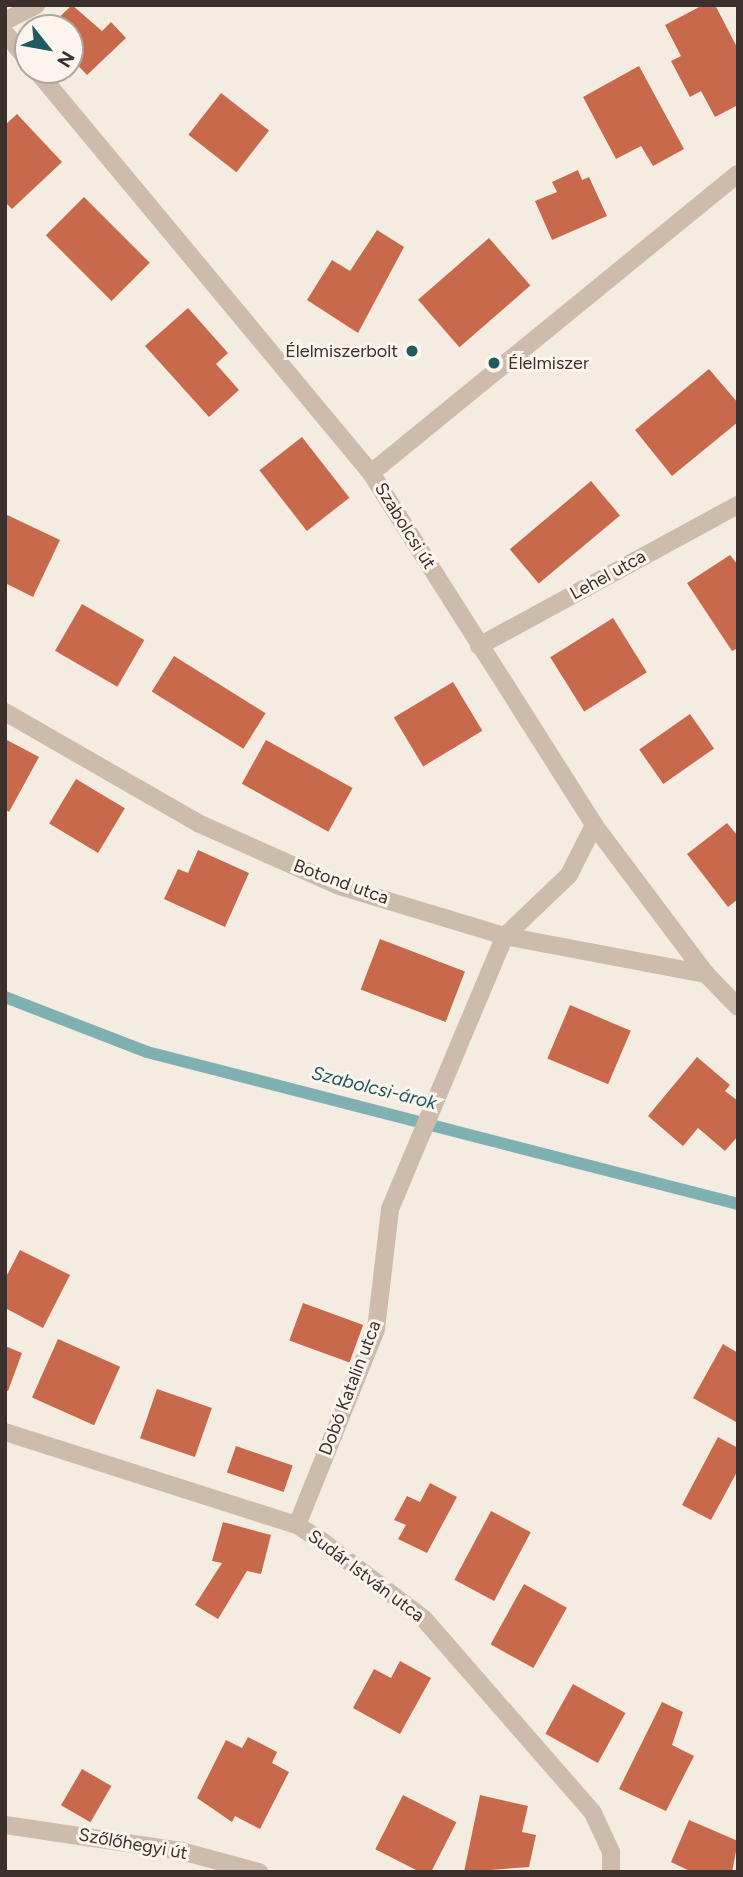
<!DOCTYPE html>
<html>
<head>
<meta charset="utf-8">
<style>
  body { margin:0 }
  #map { position:relative; width:743px; height:1877px; overflow:hidden; background:#f4ebe1; font-family:Figtree,sans-serif }
  div>[style] { position:absolute }
  .stream>* { height:12px; margin:-6px; padding:0 6px; transform-origin:6px; border-radius:6px; background:#7fb0b2 }
  .building>* { inset:0; background:#c8694b; transform-origin:0 0 }
  .minor>* { height:18px; margin:-9px; padding:0 9px; transform-origin:9px; border-radius:9px; background:#cdbbac }
  .dots>* { width:19px; height:19px; translate:-50% -50%; box-sizing:border-box; border:4px solid #fbf5ee; border-radius:50% }
  span { translate:-50% -50%; white-space:nowrap; text-align:center; line-height:1.15; -webkit-text-stroke:6px #fbf5ee; paint-order:stroke }
  .poi-label { font-size:18px; color:#3b302b }
  .right { translate:-100% -50%; text-align:right }
  .left { translate:0 -50%; text-align:left }
  .street-label { font-size:18px; color:#3b302b }
  .water-label { font-size:19px; color:#1f5a5e; font-style:italic }
  .frame { position:absolute; inset:0; border:7px solid #3b302b; pointer-events:none }
  .north { position:absolute; left:14px; top:14px; width:70px; height:70px; box-sizing:border-box; background:#fbf5ee; border:2px solid #aea6a0; border-radius:50%; rotate:121deg; font-size:19px; font-weight:700; line-height:28px; text-align:center; color:#3b302b }
  .north::after { content:''; display:block; margin:auto; width:24px; height:32px; background:#1f5a5e; clip-path:polygon(50% 0,100% 100%,50% 72%,0 100%) }
</style>
</head>
<body>
<div id="map">
  <div class="stream">
    <i style="left:5px;top:997px;width:152px;rotate:21.2deg"></i>
    <i style="left:147px;top:1052px;width:610px;rotate:14.42deg"></i>
  </div>
  <div class="building">
    <i style="clip-path:polygon(72px 5px,102px 31px,111px 22px,126px 38px,87px 75px,70px 57px,70px 28px,48px 28px)"></i>
    <i style="clip-path:polygon(703px 5px,715px 5px,738px 49px,738px 105px,715px 117px,701px 91px,690px 97px,671px 61px,681px 56px,665px 25px)"></i>
    <i style="clip-path:polygon(639px 66px,684px 149px,653px 166px,641px 146px,616px 159px,583px 97px)"></i>
    <i style="left:221px;top:93px;width:61px;height:53px;rotate:38deg"></i>
    <i style="clip-path:polygon(17px 114px,62px 162px,12px 209px,5px 202px,5px 125px)"></i>
    <i style="clip-path:polygon(578px 170px,582px 180px,589px 177px,607px 216px,552px 240px,535px 201px,557px 192px,552px 182px)"></i>
    <i style="left:84px;top:197px;width:93px;height:54px;rotate:45deg"></i>
    <i style="clip-path:polygon(377px 230px,404px 247px,358px 333px,307px 300px,332px 260px,350px 271px)"></i>
    <i style="left:489px;top:238px;width:63px;height:94px;rotate:49deg"></i>
    <i style="clip-path:polygon(188px 308px,228px 353px,216px 364px,239px 390px,209px 417px,145px 346px)"></i>
    <i style="clip-path:polygon(709px 369px,738px 403px,738px 422px,672px 476px,635px 430px)"></i>
    <i style="left:302px;top:437px;width:77px;height:54px;rotate:52deg"></i>
    <i style="left:591px;top:481px;width:45px;height:106px;rotate:50deg"></i>
    <i style="clip-path:polygon(5px 514px,60px 540px,33px 597px,5px 583px)"></i>
    <i style="clip-path:polygon(730px 555px,738px 565px,738px 648px,732px 651px,687px 583px)"></i>
    <i style="left:82px;top:604px;width:72px;height:54px;rotate:30deg"></i>
    <i style="left:613px;top:618px;width:64px;height:74px;rotate:58deg"></i>
    <i style="left:174px;top:656px;width:108px;height:42px;rotate:32deg"></i>
    <i style="left:453px;top:682px;width:57px;height:69px;rotate:59deg"></i>
    <i style="left:690px;top:714px;width:42px;height:62px;rotate:55deg"></i>
    <i style="clip-path:polygon(5px 739px,39px 757px,9px 812px,5px 809px)"></i>
    <i style="left:266px;top:740px;width:99px;height:50px;rotate:29deg"></i>
    <i style="left:76px;top:779px;width:57px;height:52px;rotate:31deg"></i>
    <i style="clip-path:polygon(727px 823px,738px 836px,738px 899px,728px 907px,687px 854px)"></i>
    <i style="clip-path:polygon(198px 850px,249px 873px,225px 927px,164px 899px,178px 869px,188px 873px)"></i>
    <i style="left:380px;top:939px;width:91px;height:54px;rotate:21deg"></i>
    <i style="left:570px;top:1005px;width:66px;height:58px;rotate:23deg"></i>
    <i style="clip-path:polygon(697px 1057px,730px 1085px,725px 1091px,738px 1101px,738px 1136px,725px 1151px,698px 1128px,683px 1146px,648px 1116px)"></i>
    <i style="clip-path:polygon(20px 1250px,70px 1275px,43px 1328px,5px 1308px,5px 1279px)"></i>
    <i style="left:303px;top:1303px;width:64px;height:40px;rotate:20deg"></i>
    <i style="left:58px;top:1339px;width:68px;height:64px;rotate:24deg"></i>
    <i style="clip-path:polygon(723px 1344px,738px 1353px,738px 1423px,693px 1398px)"></i>
    <i style="clip-path:polygon(5px 1346px,22px 1353px,8px 1391px,5px 1390px)"></i>
    <i style="left:157px;top:1389px;width:58px;height:52px;rotate:19deg"></i>
    <i style="clip-path:polygon(718px 1437px,738px 1448px,738px 1470px,711px 1520px,682px 1505px)"></i>
    <i style="left:236px;top:1446px;width:60px;height:28px;rotate:19deg"></i>
    <i style="clip-path:polygon(430px 1483px,457px 1497px,427px 1553px,398px 1539px,406px 1525px,394px 1520px,407px 1496px,420px 1502px)"></i>
    <i style="left:491px;top:1511px;width:45px;height:78px;rotate:28deg"></i>
    <i style="clip-path:polygon(223px 1522px,271px 1535px,261px 1574px,247px 1571px,218px 1619px,195px 1605px,222px 1563px,212px 1561px)"></i>
    <i style="left:524px;top:1584px;width:49px;height:69px;rotate:29deg"></i>
    <i style="clip-path:polygon(400px 1661px,431px 1678px,400px 1734px,353px 1708px,374px 1669px,391px 1678px)"></i>
    <i style="left:573px;top:1684px;width:60px;height:57px;rotate:29deg"></i>
    <i style="clip-path:polygon(662px 1702px,683px 1712px,672px 1745px,694px 1756px,666px 1811px,619px 1789px)"></i>
    <i style="clip-path:polygon(248px 1737px,277px 1752px,272px 1763px,289px 1772px,260px 1829px,235px 1816px,232px 1822px,197px 1798px,226px 1740px,242px 1748px)"></i>
    <i style="left:82px;top:1769px;width:34px;height:42px;rotate:30deg"></i>
    <i style="left:403px;top:1795px;width:60px;height:61px;rotate:27deg"></i>
    <i style="clip-path:polygon(480px 1795px,528px 1806px,522px 1832px,536px 1835px,529px 1867px,464px 1872px)"></i>
    <i style="clip-path:polygon(689px 1820px,738px 1841px,732px 1872px,692px 1872px,671px 1862px)"></i>
  </div>
  <div class="minor">
    <i style="left:5px;top:21px;width:35px;rotate:-27deg"></i>
    <i style="left:5px;top:33px;width:35px;rotate:50deg"></i>
    <i style="left:36px;top:70px;width:524px;rotate:50.26deg"></i>
    <i style="left:371px;top:473px;width:417px;rotate:57.6deg"></i>
    <i style="left:594px;top:825px;width:186px;rotate:53.1deg"></i>
    <i style="left:706px;top:974px;width:46px;rotate:45.9deg"></i>
    <i style="left:371px;top:473px;width:473px;rotate:-39.2deg"></i>
    <i style="left:479px;top:646px;width:295px;rotate:-28.6deg"></i>
    <i style="left:5px;top:712px;width:225px;rotate:29.9deg"></i>
    <i style="left:200px;top:824px;width:152px;rotate:24deg"></i>
    <i style="left:339px;top:886px;width:173px;rotate:16.8deg"></i>
    <i style="left:505px;top:936px;width:205px;rotate:10.7deg"></i>
    <i style="left:5px;top:1432px;width:306px;rotate:17.7deg"></i>
    <i style="left:297px;top:1525px;width:31px;rotate:33deg"></i>
    <i style="left:323px;top:1542px;width:127px;rotate:37.3deg"></i>
    <i style="left:424px;top:1619px;width:257px;rotate:48.9deg"></i>
    <i style="left:593px;top:1813px;width:43px;rotate:65.2deg"></i>
    <i style="left:611px;top:1852px;width:20px;rotate:90deg"></i>
    <i style="left:297px;top:1525px;width:211px;rotate:-68deg"></i>
    <i style="left:376px;top:1329px;width:121px;rotate:-83.3deg"></i>
    <i style="left:390px;top:1209px;width:296px;rotate:-67.2deg"></i>
    <i style="left:505px;top:936px;width:88px;rotate:-43.6deg"></i>
    <i style="left:569px;top:875px;width:56px;rotate:-63.4deg"></i>
    <i style="left:5px;top:1825px;width:178px;rotate:8.4deg"></i>
    <i style="left:181px;top:1851px;width:81px;rotate:15.1deg"></i>
  </div>
  <div class="dots">
    <i style="left:412px;top:351px;background:#1f5a5e"></i>
    <i style="left:494px;top:363px;background:#1f5a5e"></i>
  </div>
  <div class="poi-label">
    <span class="right" style="left:398px;top:351px">Élelmiszerbolt</span>
    <span class="left" style="left:508px;top:363px">Élelmiszer</span>
  </div>
  <div class="street-label">
    <span style="left:405px;top:526px;rotate:58deg">Szabolcsi út</span>
    <span style="left:608px;top:575px;rotate:-29deg">Lehel utca</span>
    <span style="left:341px;top:882px;rotate:20deg">Botond utca</span>
    <span style="left:350px;top:1388px;rotate:-69deg">Dobó Katalin utca</span>
    <span style="left:366px;top:1576px;rotate:37deg">Sudár István utca</span>
    <span style="left:133px;top:1844px;rotate:10deg">Szőlőhegyi út</span>
  </div>
  <div class="water-label">
    <span style="left:374px;top:1088px;rotate:14deg">Szabolcsi-árok</span>
  </div>
  <div class="frame"></div>
  <div class="north">N</div>
</div>
</body>
</html>
